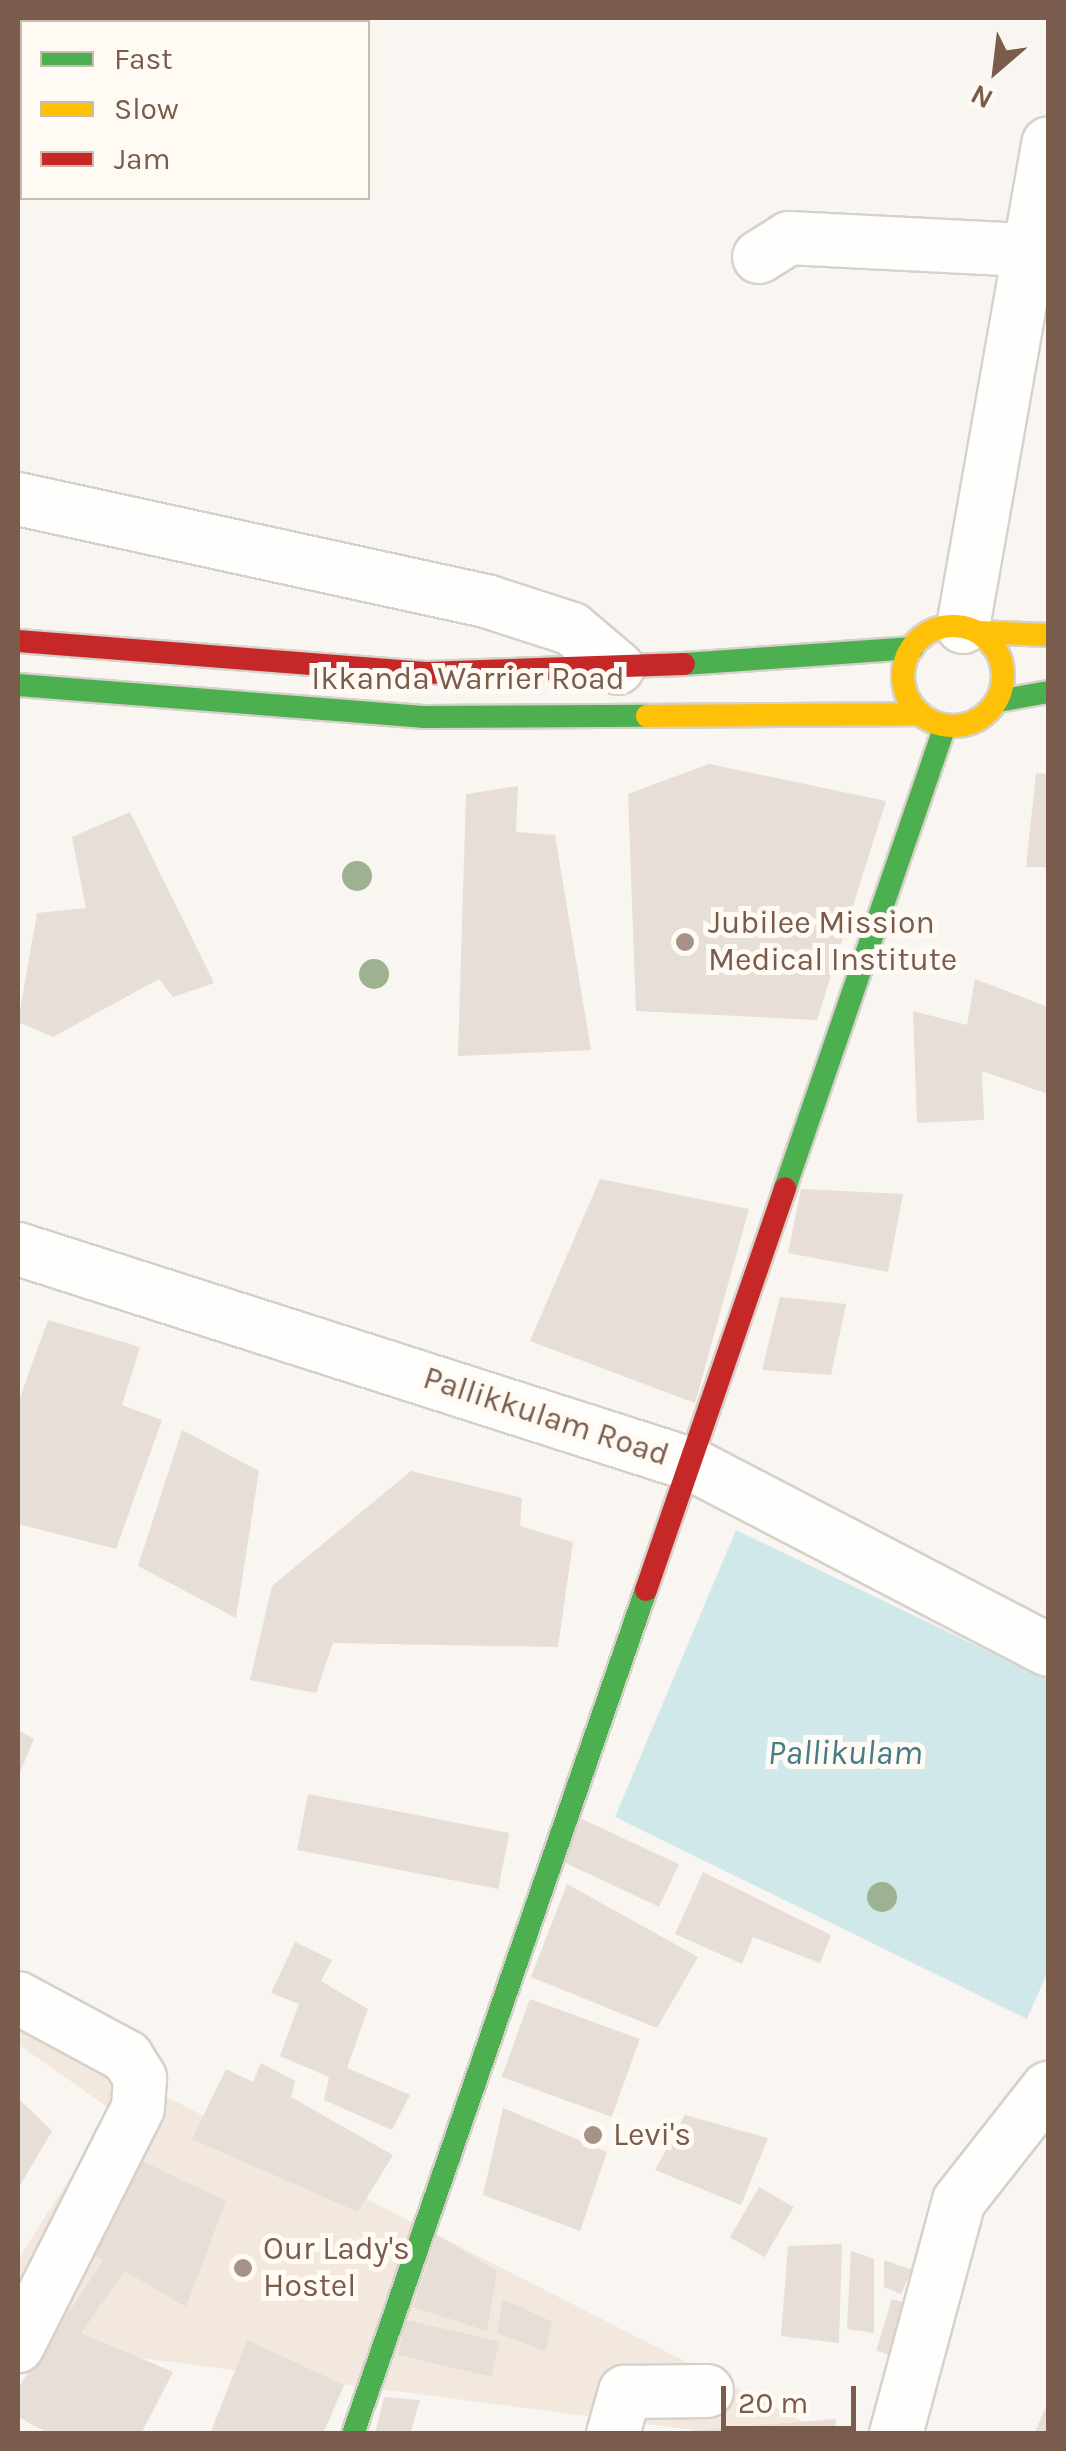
<!DOCTYPE html>
<html>
<head>
<meta charset="utf-8">
<style>
  body { margin:0 }
  #map { position:relative; width:1066px; height:2451px; overflow:hidden; background:#f9f5f0; font-family:Karla,sans-serif }
  div>[style] { position:absolute }
  .residential>* { inset:0; background:#f2e8de }
  .water>* { inset:0; background:#d0e8ea }
  .building>* { inset:0; background:#e6ded7; transform-origin:0 0 }
  .roads { filter:drop-shadow(2px 0 #d7d1cb) drop-shadow(-2px 0 #d7d1cb) drop-shadow(0 2px #d7d1cb) drop-shadow(0 -2px #d7d1cb) }
  .street>* { height:52px; margin:-26px; padding:0 26px; transform-origin:26px; border-radius:26px; background:#fefefd }
  .fast>* { height:22px; margin:-11px; padding:0 11px; transform-origin:11px; border-radius:11px; background:#4caf50 }
  .slow>* { height:22px; margin:-11px; padding:0 11px; transform-origin:11px; border-radius:11px; background:#ffc107 }
  .slow>.ring { margin:-11px; padding:0; box-sizing:content-box; background:none; border:22px solid #ffc107; border-radius:50% }
  .jam>* { height:22px; margin:-11px; padding:0 11px; transform-origin:11px; border-radius:11px; background:#c62828 }
  .trees>* { width:30px; height:30px; margin:-15px; border-radius:50%; background:#9eb190 }
  .dots>* { width:28px; height:28px; translate:-50% -50%; box-sizing:border-box; border:5px solid #fffaf3; border-radius:50% }
  span { translate:-50% -50%; white-space:nowrap; text-align:center; line-height:1.15; -webkit-text-stroke:10px #fffaf3; paint-order:stroke }
  .street-label { font-size:32px; color:#7a5c4d }
  .poi-label { font-size:32px; color:#7a5c4d }
  .left { translate:0 -50%; text-align:left }
  .water-label { font-size:35px; color:#437c86; font-style:italic }
  .frame { position:absolute; inset:0; border:20px solid #7a5c4d; pointer-events:none }
  .legend { position:absolute; left:20px; top:20px; width:350px; height:180px; box-sizing:border-box; background:#fffaf3; border:2px solid #cabbb1; margin:0; padding:12px 18px; list-style:none; font-size:30px; color:#7a5c4d }
  .legend li { display:flex; align-items:center; gap:20px; height:50px }
  .legend b { width:50px; border:2px solid #cabbb1 }
  .north { position:absolute; left:946px; top:20px; width:100px; height:100px; -webkit-text-stroke:8px #fffaf3; paint-order:stroke; rotate:208deg; font-size:28px; font-weight:700; line-height:40px; text-align:center; color:#7a5c4d }
  .north::after { content:''; display:block; margin:auto; width:35px; height:45px; background:#7a5c4d; clip-path:polygon(50% 0,100% 100%,50% 72%,0 100%) }
  .scale { position:absolute; left:721px; top:2386px; width:135px; height:45px; box-sizing:border-box; border:5px solid #7a5c4d; border-top:0; padding-left:12px; font-size:30px; line-height:35px; white-space:nowrap; color:#7a5c4d; -webkit-text-stroke:8px #fffaf3; paint-order:stroke }
</style>
</head>
<body>
<div id="map">
  <div class="residential">
    <i style="clip-path:polygon(18px 2021px,825px 2433px,717px 2433px,18px 2342px,18px 2259px,113px 2111px,18px 2044px)"></i>
  </div>
  <div class="water">
    <i style="clip-path:polygon(736px 1530px,1048px 1680px,1048px 1971px,1027px 2019px,615px 1817px)"></i>
  </div>
  <div class="building">
    <i style="clip-path:polygon(709px 764px,886px 801px,817px 1020px,636px 1011px,628px 794px)"></i>
    <i style="clip-path:polygon(1036px 773px,1048px 774px,1048px 867px,1026px 867px)"></i>
    <i style="clip-path:polygon(518px 786px,516px 832px,555px 835px,591px 1050px,458px 1056px,466px 794px)"></i>
    <i style="clip-path:polygon(130px 812px,214px 983px,173px 997px,159px 979px,53px 1037px,18px 1022px,37px 913px,86px 908px,72px 837px)"></i>
    <i style="clip-path:polygon(975px 979px,1048px 1007px,1048px 1094px,982px 1071px,984px 1120px,917px 1123px,913px 1011px,967px 1025px)"></i>
    <i style="clip-path:polygon(600px 1179px,749px 1209px,695px 1403px,530px 1341px)"></i>
    <i style="clip-path:polygon(801px 1189px,903px 1194px,888px 1272px,788px 1253px)"></i>
    <i style="clip-path:polygon(780px 1297px,846px 1304px,831px 1375px,762px 1370px)"></i>
    <i style="clip-path:polygon(48px 1320px,140px 1347px,122px 1405px,162px 1420px,116px 1549px,18px 1524px,18px 1403px)"></i>
    <i style="clip-path:polygon(182px 1430px,259px 1471px,236px 1618px,138px 1566px)"></i>
    <i style="clip-path:polygon(411px 1471px,522px 1498px,520px 1526px,573px 1542px,558px 1647px,333px 1643px,316px 1693px,250px 1680px,272px 1586px)"></i>
    <i style="clip-path:polygon(18px 1730px,34px 1739px,18px 1777px)"></i>
    <i style="left:308px;top:1794px;width:205px;height:57px;rotate:11deg"></i>
    <i style="left:582px;top:1819px;width:107px;height:47px;rotate:25deg"></i>
    <i style="clip-path:polygon(703px 1872px,831px 1935px,820px 1963px,753px 1937px,742px 1964px,675px 1934px)"></i>
    <i style="clip-path:polygon(567px 1884px,698px 1957px,657px 2028px,531px 1977px)"></i>
    <i style="clip-path:polygon(295px 1942px,332px 1960px,321px 1981px,368px 2009px,347px 2068px,410px 2095px,392px 2130px,324px 2100px,329px 2077px,280px 2056px,299px 2004px,271px 1993px)"></i>
    <i style="left:530px;top:1999px;width:117px;height:83px;rotate:20deg"></i>
    <i style="clip-path:polygon(261px 2063px,295px 2081px,291px 2097px,393px 2155px,358px 2212px,192px 2139px,226px 2069px,253px 2082px)"></i>
    <i style="clip-path:polygon(18px 2098px,52px 2131px,18px 2189px)"></i>
    <i style="clip-path:polygon(503px 2108px,607px 2152px,580px 2231px,483px 2195px)"></i>
    <i style="clip-path:polygon(685px 2115px,768px 2138px,741px 2205px,655px 2170px)"></i>
    <i style="clip-path:polygon(133px 2157px,226px 2201px,186px 2307px,125px 2271px,81px 2333px,173px 2372px,141px 2434px,50px 2434px,18px 2417px,18px 2388px,103px 2261px,84px 2248px)"></i>
    <i style="left:759px;top:2187px;width:40px;height:58px;rotate:30deg"></i>
    <i style="clip-path:polygon(437px 2235px,497px 2271px,487px 2331px,413px 2307px)"></i>
    <i style="clip-path:polygon(842px 2244px,839px 2343px,781px 2336px,788px 2246px)"></i>
    <i style="clip-path:polygon(851px 2251px,874px 2259px,874px 2333px,847px 2329px)"></i>
    <i style="clip-path:polygon(884px 2260px,912px 2270px,901px 2294px,884px 2287px)"></i>
    <i style="clip-path:polygon(503px 2299px,552px 2322px,545px 2351px,497px 2333px)"></i>
    <i style="left:892px;top:2299px;width:14px;height:54px;rotate:17deg"></i>
    <i style="left:406px;top:2320px;width:96px;height:36px;rotate:13deg"></i>
    <i style="clip-path:polygon(247px 2340px,344px 2385px,323px 2434px,210px 2434px)"></i>
    <i style="clip-path:polygon(384px 2397px,420px 2400px,410px 2434px,375px 2434px)"></i>
    <i style="clip-path:polygon(1048px 2402px,1048px 2434px,1034px 2434px)"></i>
    <i style="clip-path:polygon(836px 2419px,834px 2434px,688px 2434px,688px 2431px)"></i>
  </div>
  <div class="roads">
    <div class="street">
      <i style="left:759px;top:257px;width:36px;rotate:-32deg"></i>
      <i style="left:789px;top:238px;width:241px;rotate:2.9deg"></i>
      <i style="left:18px;top:499px;width:479px;rotate:12.3deg"></i>
      <i style="left:486px;top:601px;width:90px;rotate:18deg"></i>
      <i style="left:572px;top:629px;width:60px;rotate:40.3deg"></i>
      <i style="left:963px;top:627px;width:491px;rotate:-80deg"></i>
      <i style="left:18px;top:1249px;width:709px;rotate:17.74deg"></i>
      <i style="left:693px;top:1465px;width:400px;rotate:27.5deg"></i>
      <i style="left:18px;top:1998px;width:124px;rotate:28.4deg"></i>
      <i style="left:127px;top:2057px;width:25px;rotate:58deg"></i>
      <i style="left:140px;top:2078px;width:30px;rotate:94deg"></i>
      <i style="left:138px;top:2108px;width:267px;rotate:116.8deg"></i>
      <i style="left:613px;top:2434px;width:44px;rotate:-74.1deg"></i>
      <i style="left:625px;top:2392px;width:82px;rotate:-0.7deg"></i>
      <i style="left:896px;top:2434px;width:241px;rotate:-74.9deg"></i>
      <i style="left:959px;top:2201px;width:144px;rotate:-51.8deg"></i>
    </div>
    <div class="fast">
      <i style="left:684px;top:664px;width:229px;rotate:-4deg"></i>
      <i style="left:18px;top:685px;width:406px;rotate:4.5deg"></i>
      <i style="left:423px;top:717px;width:224px;rotate:-0.3deg"></i>
      <i style="left:998px;top:701px;width:51px;rotate:-10.2deg"></i>
      <i style="left:785px;top:1188px;width:489px;rotate:-70.9deg"></i>
      <i style="left:353px;top:2434px;width:893px;rotate:-70.86deg"></i>
    </div>
    <div class="slow">
      <i class="ring" style="left:903px;top:626px;width:78px;height:78px"></i>
      <i style="left:978px;top:632px;width:70px;rotate:2.5deg"></i>
      <i style="left:647px;top:716px;width:272px;rotate:-0.4deg"></i>
    </div>
    <div class="jam">
      <i style="left:18px;top:641px;width:409px;rotate:4.5deg"></i>
      <i style="left:426px;top:673px;width:258px;rotate:-2deg"></i>
      <i style="left:646px;top:1590px;width:425px;rotate:-70.9deg"></i>
    </div>
  </div>
  <div class="trees">
    <i style="left:357px;top:876px"></i>
    <i style="left:374px;top:974px"></i>
    <i style="left:882px;top:1897px"></i>
  </div>
  <div class="dots">
    <i style="left:685px;top:942px;background:#a69286"></i>
    <i style="left:593px;top:2135px;background:#a69286"></i>
    <i style="left:243px;top:2268px;background:#a69286"></i>
  </div>
  <div class="street-label">
    <span style="left:468px;top:679px">Ikkanda Warrier Road</span>
    <span style="left:546px;top:1417px;rotate:18deg">Pallikkulam Road</span>
  </div>
  <div class="poi-label">
    <span class="left" style="left:708px;top:942px">Jubilee Mission<br>Medical Institute</span>
    <span class="left" style="left:613px;top:2135px">Levi's</span>
    <span class="left" style="left:263px;top:2268px">Our Lady's<br>Hostel</span>
  </div>
  <div class="water-label">
    <span style="left:845px;top:1753px">Pallikulam</span>
  </div>
  <div class="frame"></div>
  <ul class="legend">
  <li><b style="height:12px;background:#4caf50"></b>Fast</li>
  <li><b style="height:12px;background:#ffc107"></b>Slow</li>
  <li><b style="height:12px;background:#c62828"></b>Jam</li>
  </ul>
  <div class="north">N</div>
  <div class="scale">20 m</div>
</div>
</body>
</html>
